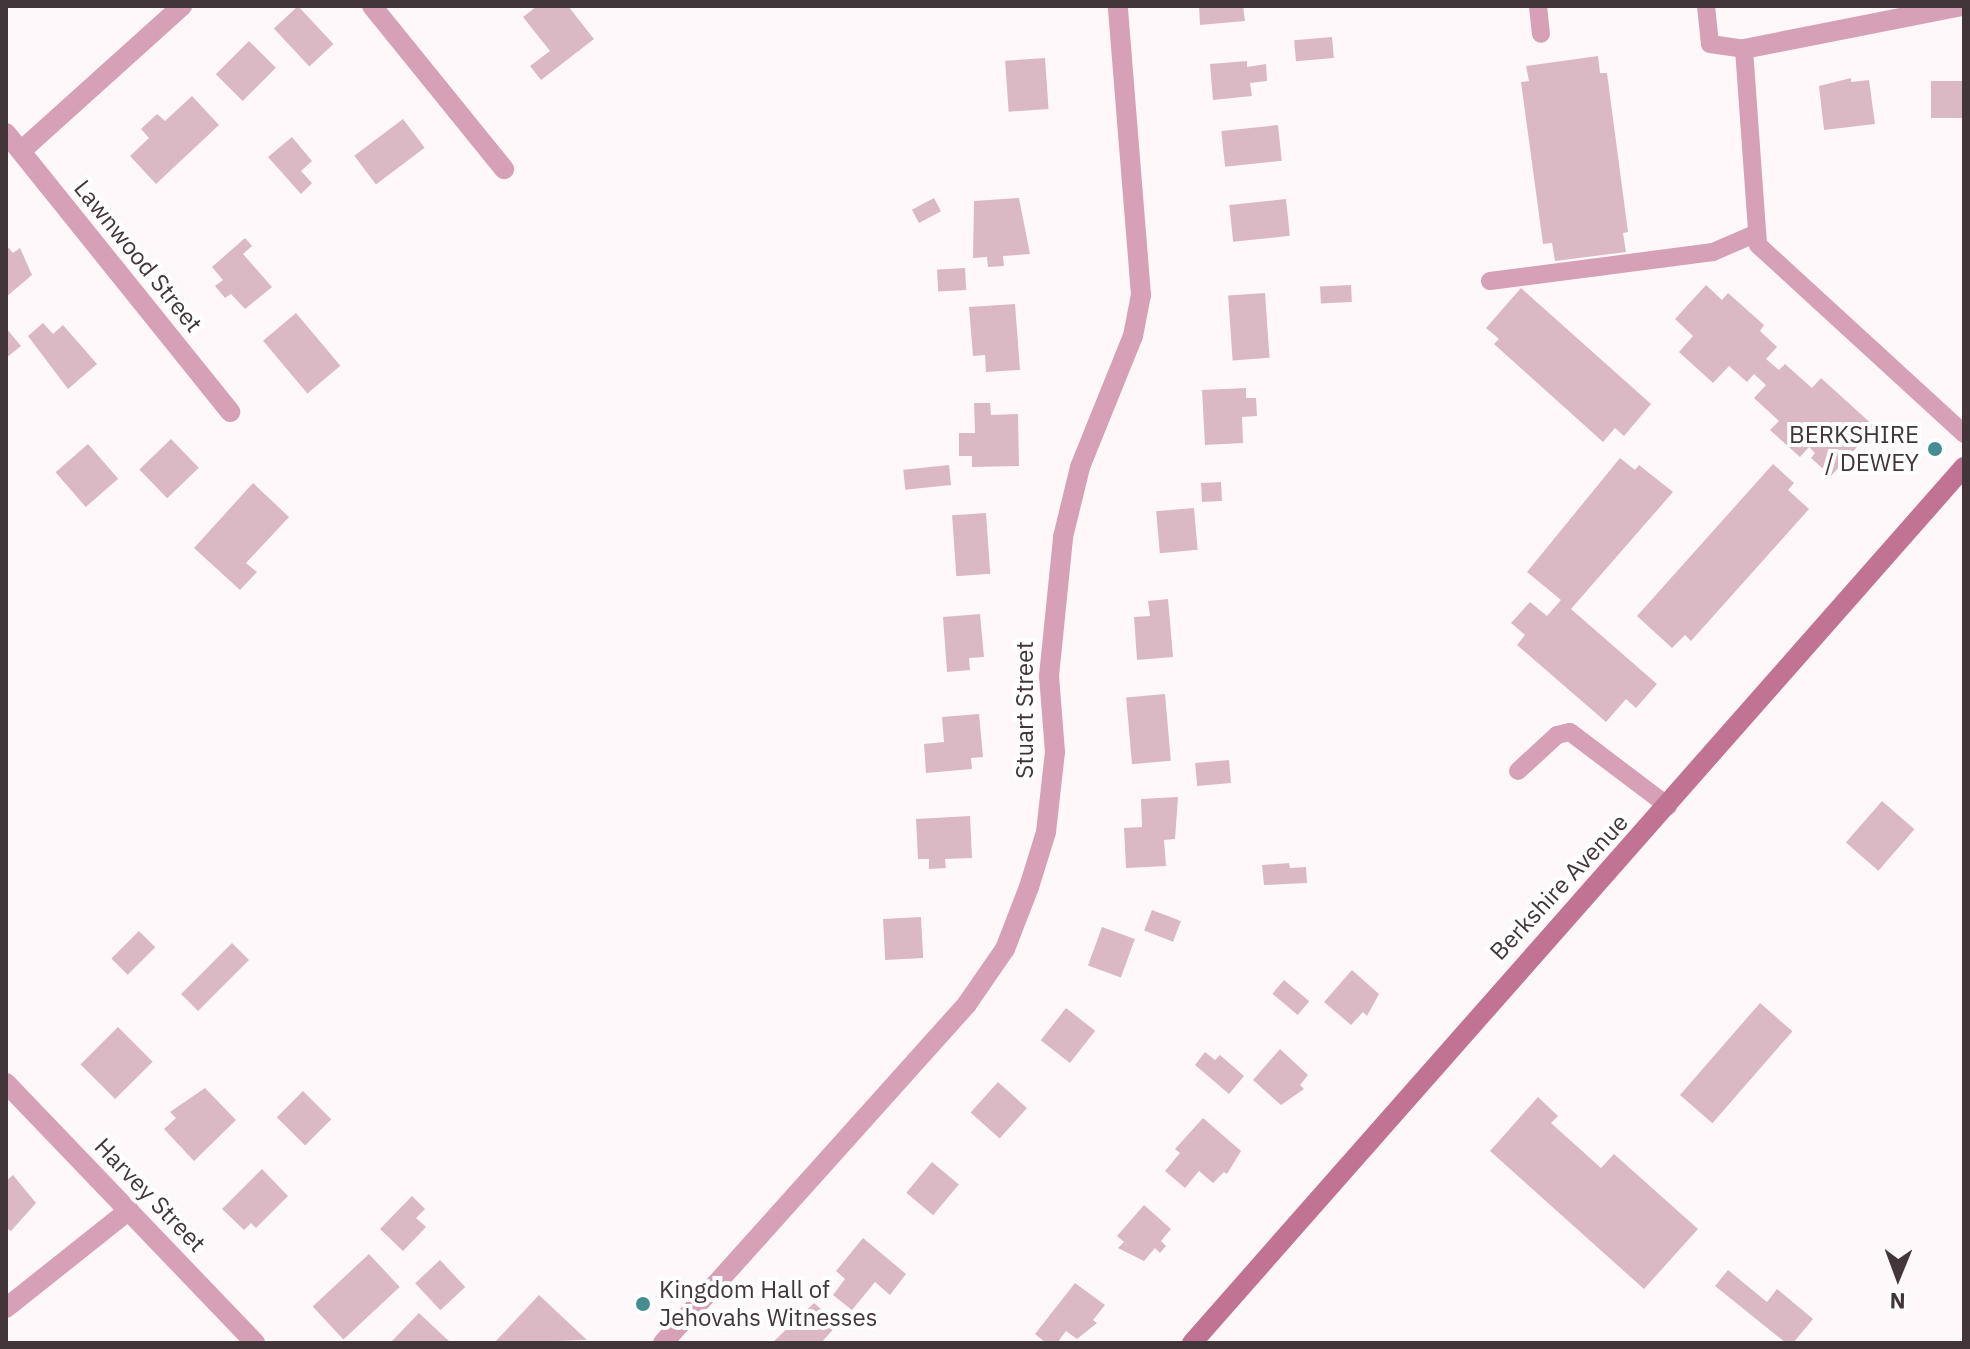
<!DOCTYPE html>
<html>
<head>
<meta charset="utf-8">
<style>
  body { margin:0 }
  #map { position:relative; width:1970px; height:1349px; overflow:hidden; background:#fff8fa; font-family:"IBM Plex Sans",sans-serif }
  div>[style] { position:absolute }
  .building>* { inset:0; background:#dab9c5; transform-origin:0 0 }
  .lane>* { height:18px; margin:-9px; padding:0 9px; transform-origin:9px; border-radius:9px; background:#d6a0b6 }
  .street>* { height:20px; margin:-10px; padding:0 10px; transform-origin:10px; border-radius:10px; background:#d6a0b6 }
  .secondary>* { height:20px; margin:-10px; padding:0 10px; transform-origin:10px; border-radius:10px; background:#c17394 }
  .dots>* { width:22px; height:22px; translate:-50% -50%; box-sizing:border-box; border:4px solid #fff; border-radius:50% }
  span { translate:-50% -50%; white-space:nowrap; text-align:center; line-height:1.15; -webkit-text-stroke:8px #fff; paint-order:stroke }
  .street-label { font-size:24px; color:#43363b }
  .poi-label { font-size:24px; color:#43363b }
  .right { translate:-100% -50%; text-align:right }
  .left { translate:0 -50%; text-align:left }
  .frame { position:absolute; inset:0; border:8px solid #43363b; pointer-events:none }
  .north { position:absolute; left:1858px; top:1237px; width:80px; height:80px; -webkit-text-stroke:6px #fff; paint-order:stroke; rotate:181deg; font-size:22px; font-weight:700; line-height:32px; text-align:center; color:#43363b }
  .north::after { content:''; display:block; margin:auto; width:28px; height:36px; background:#43363b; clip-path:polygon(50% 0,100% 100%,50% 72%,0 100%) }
</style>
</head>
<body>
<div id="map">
  <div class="building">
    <i style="left:298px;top:6px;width:52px;height:33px;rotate:47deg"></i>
    <i style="clip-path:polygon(537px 6px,568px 6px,594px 39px,541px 80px,530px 66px,550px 51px,523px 17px)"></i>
    <i style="clip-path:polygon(1199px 6px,1243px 6px,1245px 21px,1200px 25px)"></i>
    <i style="left:1332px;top:37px;width:21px;height:38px;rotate:85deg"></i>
    <i style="left:249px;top:41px;width:38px;height:47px;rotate:45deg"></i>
    <i style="clip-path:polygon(1598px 56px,1600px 73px,1607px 73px,1628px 232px,1623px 233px,1626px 252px,1555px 261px,1552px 243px,1543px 244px,1521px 82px,1529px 81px,1526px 66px)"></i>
    <i style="left:1045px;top:58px;width:51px;height:40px;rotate:86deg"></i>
    <i style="clip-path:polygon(1247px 61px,1247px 67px,1266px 64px,1267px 81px,1250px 83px,1252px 96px,1213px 100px,1210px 64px)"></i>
    <i style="clip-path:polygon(1851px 78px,1851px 82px,1869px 80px,1875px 124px,1824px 130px,1819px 86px)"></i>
    <i style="left:1964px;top:81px;width:37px;height:33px;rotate:90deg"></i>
    <i style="clip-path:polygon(192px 96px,219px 125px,156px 184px,130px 156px,149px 138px,141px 129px,157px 114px,165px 121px)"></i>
    <i style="left:403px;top:119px;width:36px;height:61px;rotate:53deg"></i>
    <i style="left:1278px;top:125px;width:36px;height:57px;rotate:84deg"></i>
    <i style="clip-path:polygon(292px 137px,312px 161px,301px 171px,312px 183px,301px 194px,268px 157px)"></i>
    <i style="left:934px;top:198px;width:15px;height:25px;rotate:62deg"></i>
    <i style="clip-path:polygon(1019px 198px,1030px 254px,1003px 256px,1004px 266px,988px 267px,987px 257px,973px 258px,974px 201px)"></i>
    <i style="left:1286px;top:199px;width:37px;height:57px;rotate:84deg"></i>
    <i style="clip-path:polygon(245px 238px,252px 246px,243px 254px,272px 287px,245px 309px,231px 294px,225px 298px,215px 286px,223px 280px,212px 267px)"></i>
    <i style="clip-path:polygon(6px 245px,13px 253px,20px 248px,32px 275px,6px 297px)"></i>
    <i style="left:965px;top:268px;width:22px;height:28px;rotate:87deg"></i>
    <i style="left:1351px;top:285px;width:17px;height:31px;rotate:87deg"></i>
    <i style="clip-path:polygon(1706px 285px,1722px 300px,1728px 293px,1764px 325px,1760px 331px,1777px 347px,1766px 359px,1779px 370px,1785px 364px,1812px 388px,1821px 378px,1875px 427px,1831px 476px,1811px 458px,1815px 453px,1809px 447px,1800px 457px,1770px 430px,1779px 421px,1754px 398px,1766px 385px,1754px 374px,1747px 382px,1729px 366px,1713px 383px,1679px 352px,1693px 336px,1675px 319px)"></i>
    <i style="clip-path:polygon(1521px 288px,1651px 404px,1624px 436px,1615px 428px,1603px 442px,1494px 344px,1499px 339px,1486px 328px)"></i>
    <i style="left:1265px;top:293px;width:65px;height:37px;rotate:86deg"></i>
    <i style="clip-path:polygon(1015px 304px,1020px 370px,986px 372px,985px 355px,973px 356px,969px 307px)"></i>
    <i style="left:296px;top:313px;width:69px;height:43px;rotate:50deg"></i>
    <i style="clip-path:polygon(43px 323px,53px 334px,63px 325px,97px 364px,68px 389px,28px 336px)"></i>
    <i style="clip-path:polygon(6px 328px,21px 346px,6px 358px)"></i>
    <i style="clip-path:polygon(1246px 388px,1246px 398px,1256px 398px,1257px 416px,1242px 417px,1243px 443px,1205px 445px,1202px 390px)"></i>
    <i style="clip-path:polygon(974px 403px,990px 403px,991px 415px,1018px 414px,1019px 466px,972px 467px,972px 456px,959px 456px,959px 433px,975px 433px)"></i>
    <i style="left:171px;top:439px;width:40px;height:44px;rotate:46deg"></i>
    <i style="left:88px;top:444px;width:46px;height:43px;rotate:49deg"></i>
    <i style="clip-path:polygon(1620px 458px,1635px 470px,1639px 465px,1673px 492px,1571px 609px,1657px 684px,1636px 708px,1626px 699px,1606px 722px,1517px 645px,1525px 635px,1511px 623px,1530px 602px,1547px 616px,1561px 600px,1527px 572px)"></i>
    <i style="clip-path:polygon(1773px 464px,1794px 483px,1788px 490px,1809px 509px,1691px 641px,1685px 635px,1672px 648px,1637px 616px)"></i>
    <i style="left:949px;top:465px;width:20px;height:46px;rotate:84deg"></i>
    <i style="left:1221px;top:482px;width:19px;height:20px;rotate:87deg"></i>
    <i style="clip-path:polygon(253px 483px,289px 517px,246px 563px,257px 572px,240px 590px,194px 548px)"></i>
    <i style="left:1194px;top:508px;width:42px;height:38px;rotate:85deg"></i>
    <i style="left:986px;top:513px;width:61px;height:34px;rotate:86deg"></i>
    <i style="clip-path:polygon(1168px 599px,1173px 657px,1137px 660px,1134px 617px,1150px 616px,1148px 601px)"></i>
    <i style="clip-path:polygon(980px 614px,984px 657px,969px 658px,970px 670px,947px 672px,943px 617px)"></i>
    <i style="left:1165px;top:694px;width:67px;height:39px;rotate:85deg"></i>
    <i style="clip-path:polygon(979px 714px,983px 757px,971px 758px,972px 769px,926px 773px,924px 744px,944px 742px,942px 717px)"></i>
    <i style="left:1229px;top:760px;width:23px;height:34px;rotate:85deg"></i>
    <i style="clip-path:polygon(1178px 797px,1175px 839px,1164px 840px,1166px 866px,1126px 868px,1124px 828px,1142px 827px,1141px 799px)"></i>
    <i style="left:1882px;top:801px;width:43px;height:55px;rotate:41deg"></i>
    <i style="clip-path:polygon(970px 816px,972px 858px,945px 859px,946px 868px,929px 869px,929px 859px,918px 859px,916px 819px)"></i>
    <i style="clip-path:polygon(1289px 863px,1290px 868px,1306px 867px,1307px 883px,1264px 885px,1262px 865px)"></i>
    <i style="left:1152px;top:910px;width:31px;height:22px;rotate:21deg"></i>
    <i style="left:921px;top:917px;width:41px;height:38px;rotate:87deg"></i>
    <i style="left:1102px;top:927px;width:35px;height:41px;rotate:20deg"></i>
    <i style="left:139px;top:931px;width:23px;height:39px;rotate:45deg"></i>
    <i style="left:232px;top:943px;width:24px;height:72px;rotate:45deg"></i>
    <i style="clip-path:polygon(1352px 970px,1379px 994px,1367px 1016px,1363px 1012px,1351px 1025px,1324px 1002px)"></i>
    <i style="left:1284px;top:980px;width:33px;height:18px;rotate:40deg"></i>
    <i style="left:1760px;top:1003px;width:43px;height:122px;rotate:41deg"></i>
    <i style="left:1066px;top:1008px;width:37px;height:41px;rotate:38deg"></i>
    <i style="left:118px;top:1027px;width:49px;height:53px;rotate:45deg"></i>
    <i style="clip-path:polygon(1280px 1049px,1308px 1075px,1300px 1085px,1304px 1089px,1281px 1105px,1253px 1080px)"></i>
    <i style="clip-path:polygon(1205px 1052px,1215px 1060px,1220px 1055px,1244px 1076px,1229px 1094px,1195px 1065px)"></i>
    <i style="left:998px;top:1082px;width:39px;height:41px;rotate:42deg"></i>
    <i style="clip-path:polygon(205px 1088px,236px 1120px,194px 1161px,164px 1129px,176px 1118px,170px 1112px)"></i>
    <i style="left:303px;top:1091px;width:40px;height:37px;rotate:45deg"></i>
    <i style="clip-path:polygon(1538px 1097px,1558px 1116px,1551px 1123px,1601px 1168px,1614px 1154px,1698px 1229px,1644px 1289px,1490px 1151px)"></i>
    <i style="clip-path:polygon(1203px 1118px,1241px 1151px,1227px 1174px,1224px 1172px,1213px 1183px,1199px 1171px,1185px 1188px,1165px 1171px,1180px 1153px,1175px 1149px)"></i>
    <i style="left:932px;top:1162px;width:35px;height:40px;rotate:40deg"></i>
    <i style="clip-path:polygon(262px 1169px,288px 1196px,256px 1228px,251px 1223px,244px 1230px,222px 1209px)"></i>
    <i style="clip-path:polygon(13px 1175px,36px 1203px,11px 1231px,6px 1228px,6px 1181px)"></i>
    <i style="clip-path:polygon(412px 1196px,425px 1209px,416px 1218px,426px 1227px,403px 1251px,380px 1229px)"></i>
    <i style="clip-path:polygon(1144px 1205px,1171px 1229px,1161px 1241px,1166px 1246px,1160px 1253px,1155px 1248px,1144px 1261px,1118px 1248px,1124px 1242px,1117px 1236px)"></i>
    <i style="clip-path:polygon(863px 1238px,906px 1274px,890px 1295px,875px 1282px,852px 1310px,833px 1295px,845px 1279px,836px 1271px)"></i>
    <i style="left:369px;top:1254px;width:45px;height:77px;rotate:47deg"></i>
    <i style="left:440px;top:1260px;width:37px;height:34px;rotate:47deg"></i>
    <i style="clip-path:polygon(1728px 1270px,1767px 1302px,1777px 1289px,1813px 1319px,1793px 1343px,1786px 1343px,1715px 1286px)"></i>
    <i style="clip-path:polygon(1075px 1283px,1105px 1305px,1093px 1320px,1097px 1323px,1077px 1339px,1066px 1331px,1057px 1343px,1046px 1343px,1035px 1334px)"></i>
    <i style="clip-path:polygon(539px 1295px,587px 1340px,494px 1343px)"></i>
    <i style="clip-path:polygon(814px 1303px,838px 1324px,821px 1343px,772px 1343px)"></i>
    <i style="clip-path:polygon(419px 1313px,451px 1343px,390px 1343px)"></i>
  </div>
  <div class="lane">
    <i style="left:1538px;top:6px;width:28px;rotate:84deg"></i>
    <i style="left:1706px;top:6px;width:38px;rotate:84deg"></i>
    <i style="left:1710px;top:44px;width:34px;rotate:8deg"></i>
    <i style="left:1744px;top:49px;width:196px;rotate:85.9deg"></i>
    <i style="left:1758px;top:245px;width:280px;rotate:42.5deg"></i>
    <i style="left:1490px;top:281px;width:225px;rotate:-7.4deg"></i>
    <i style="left:1713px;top:252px;width:48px;rotate:-23.4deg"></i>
    <i style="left:1518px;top:771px;width:53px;rotate:-42.7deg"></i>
    <i style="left:1557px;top:735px;width:13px;rotate:-13deg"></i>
    <i style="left:1570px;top:732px;width:123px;rotate:37.1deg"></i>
  </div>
  <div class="street">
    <i style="left:372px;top:6px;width:210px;rotate:51deg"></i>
    <i style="left:1744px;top:49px;width:221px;rotate:-11.2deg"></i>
    <i style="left:6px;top:133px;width:358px;rotate:51.2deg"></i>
    <i style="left:21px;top:151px;width:217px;rotate:-42deg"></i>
    <i style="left:6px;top:1083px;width:360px;rotate:46.2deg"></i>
    <i style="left:6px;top:1308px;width:157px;rotate:-38.5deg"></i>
    <i style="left:663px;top:1343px;width:455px;rotate:-48.1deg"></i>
    <i style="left:967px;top:1004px;width:67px;rotate:-55.4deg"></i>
    <i style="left:1005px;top:949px;width:66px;rotate:-68.8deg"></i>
    <i style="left:1029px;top:887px;width:58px;rotate:-72.8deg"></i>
    <i style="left:1046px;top:832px;width:81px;rotate:-83.6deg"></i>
    <i style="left:1055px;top:752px;width:76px;rotate:-94.5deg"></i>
    <i style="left:1049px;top:676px;width:140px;rotate:-84.2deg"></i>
    <i style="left:1063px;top:537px;width:72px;rotate:-76.3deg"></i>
    <i style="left:1080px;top:467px;width:141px;rotate:-68deg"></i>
    <i style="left:1133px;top:336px;width:42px;rotate:-79deg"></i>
    <i style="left:1141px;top:295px;width:290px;rotate:-94.6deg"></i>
  </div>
  <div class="secondary">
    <i style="left:1192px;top:1343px;width:1168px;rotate:-48.61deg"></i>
  </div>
  <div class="dots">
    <i style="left:1935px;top:449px;background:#458d93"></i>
    <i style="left:643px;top:1304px;background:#458d93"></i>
  </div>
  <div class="street-label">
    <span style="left:138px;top:256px;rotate:51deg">Lawnwood Street</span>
    <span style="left:1025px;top:710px;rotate:-90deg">Stuart Street</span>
    <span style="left:1559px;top:887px;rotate:-47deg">Berkshire Avenue</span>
    <span style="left:150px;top:1195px;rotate:46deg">Harvey Street</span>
  </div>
  <div class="poi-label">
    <span class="right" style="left:1919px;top:449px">BERKSHIRE<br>/ DEWEY</span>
    <span class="left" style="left:659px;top:1304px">Kingdom Hall of<br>Jehovahs Witnesses</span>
  </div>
  <div class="frame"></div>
  <div class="north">N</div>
</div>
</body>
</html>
